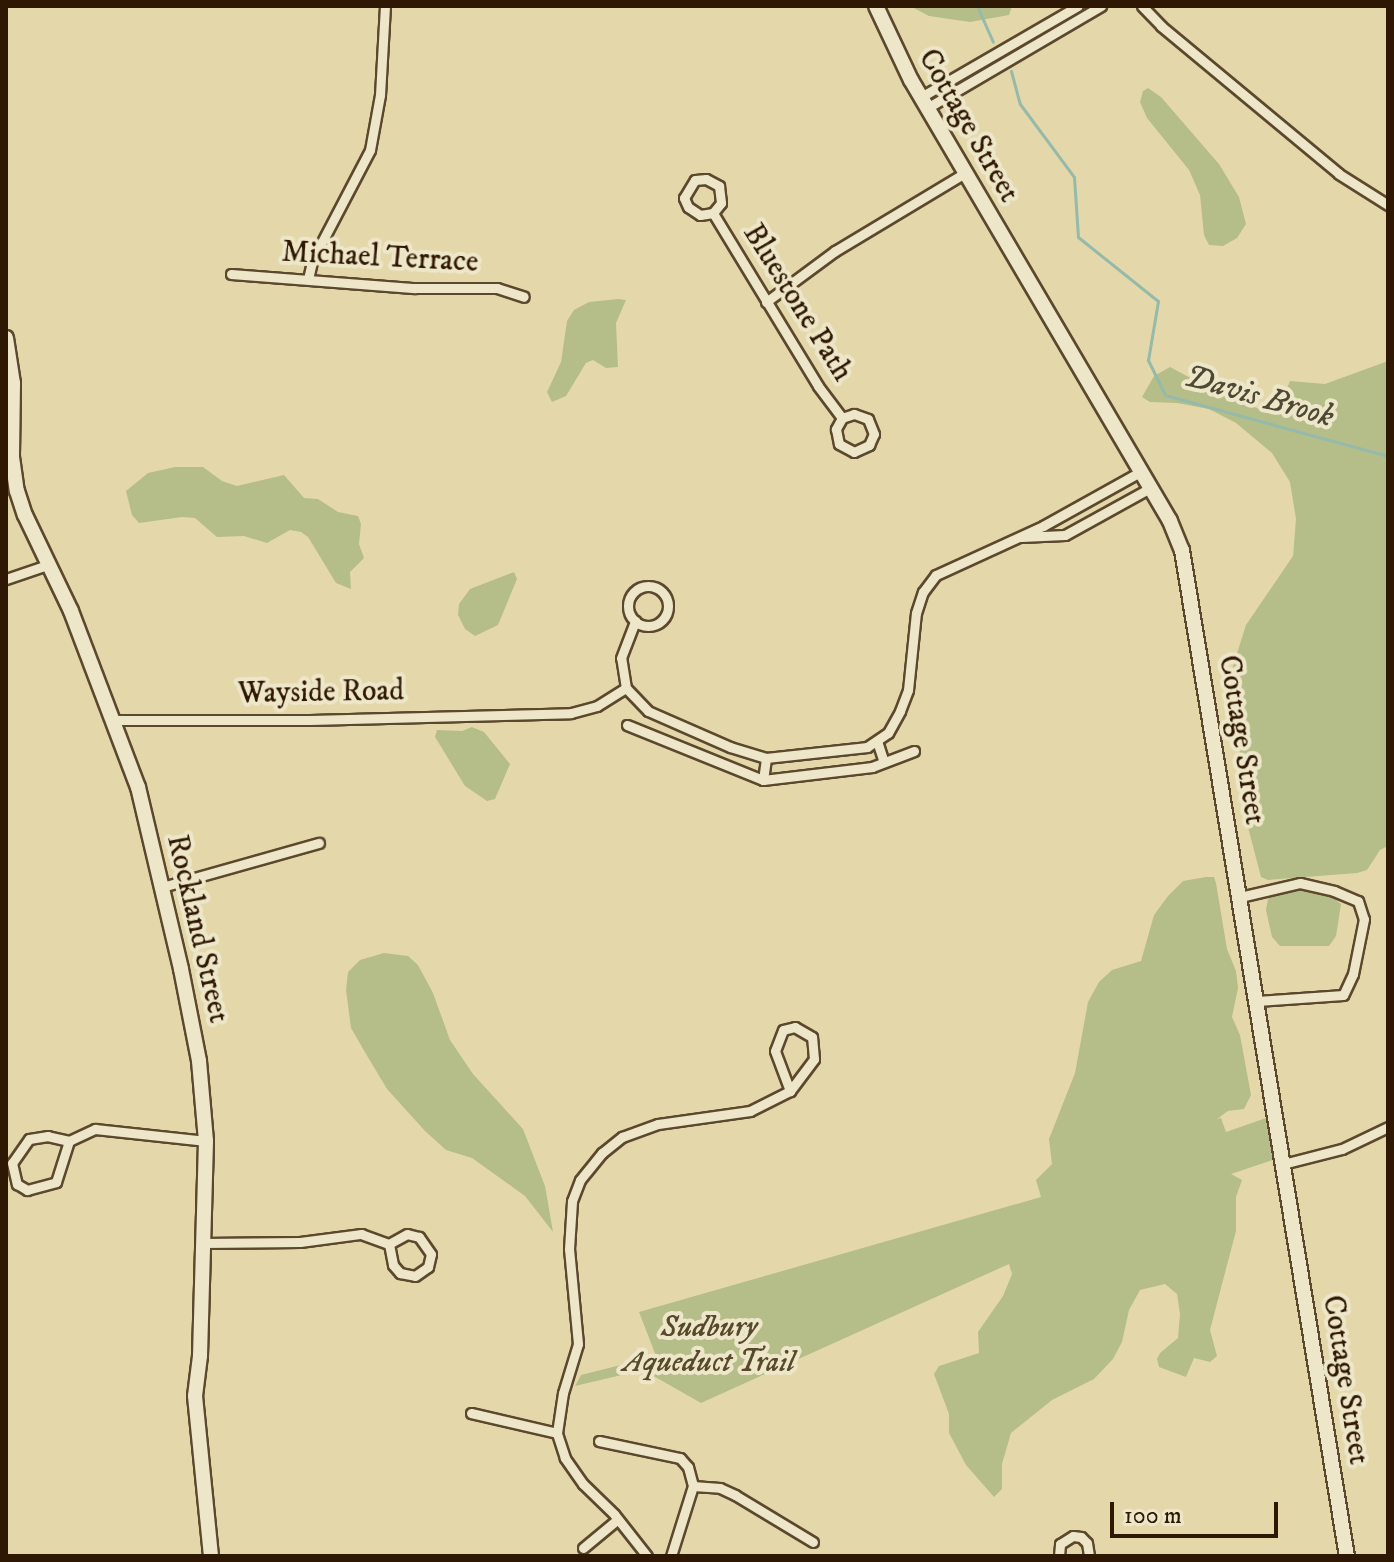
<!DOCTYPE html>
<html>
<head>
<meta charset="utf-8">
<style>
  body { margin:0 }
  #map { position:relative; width:1394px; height:1562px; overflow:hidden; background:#e4d8ab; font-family:"IM FELL DW Pica",serif }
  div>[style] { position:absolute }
  .green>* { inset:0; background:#b5be88 }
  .stream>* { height:3px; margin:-1.5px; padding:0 1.5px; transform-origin:1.5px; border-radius:1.5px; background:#95baaa }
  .roads { filter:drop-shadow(2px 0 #5c482d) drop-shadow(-2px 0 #5c482d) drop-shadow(0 2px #5c482d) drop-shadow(0 -2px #5c482d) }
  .street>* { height:9px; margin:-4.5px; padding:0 4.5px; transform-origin:4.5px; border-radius:4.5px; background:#ede6c8 }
  .street>.ring { margin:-4.5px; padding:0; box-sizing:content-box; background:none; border:9px solid #ede6c8; border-radius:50% }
  .secondary>* { height:14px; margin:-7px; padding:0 7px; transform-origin:7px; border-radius:7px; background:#ede6c8 }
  span { translate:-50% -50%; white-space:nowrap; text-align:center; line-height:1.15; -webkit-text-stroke:8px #ede6c8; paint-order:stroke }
  .street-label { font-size:30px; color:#2f1803 }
  .park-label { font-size:30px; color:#574a2b; font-style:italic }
  .water-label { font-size:32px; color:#4e4935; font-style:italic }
  .frame { position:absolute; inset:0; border:8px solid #2f1803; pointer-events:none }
  .scale { position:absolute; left:1110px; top:1502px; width:168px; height:36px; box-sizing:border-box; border:4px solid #2f1803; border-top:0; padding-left:10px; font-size:24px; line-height:28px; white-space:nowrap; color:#2f1803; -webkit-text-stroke:6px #ede6c8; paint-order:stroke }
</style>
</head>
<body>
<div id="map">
  <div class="green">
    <i style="clip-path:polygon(910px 6px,1012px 6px,1009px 15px,970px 22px,929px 16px)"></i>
    <i style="clip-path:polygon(1148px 88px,1161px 97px,1219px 164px,1239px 197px,1246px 224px,1237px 238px,1223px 246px,1209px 245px,1204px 235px,1200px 195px,1189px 170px,1147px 118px,1140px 102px,1143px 91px)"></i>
    <i style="clip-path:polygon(618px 299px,626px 300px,616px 323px,618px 367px,606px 368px,593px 360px,586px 363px,566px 396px,552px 402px,547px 392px,561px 362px,567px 321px,574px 310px,589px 302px)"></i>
    <i style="clip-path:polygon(1388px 361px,1388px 846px,1380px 850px,1367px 870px,1357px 873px,1268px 880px,1261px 877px,1244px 812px,1233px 666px,1246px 625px,1293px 556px,1296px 519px,1290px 482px,1272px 453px,1236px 423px,1209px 409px,1177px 403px,1150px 402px,1142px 397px,1154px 376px,1170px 367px,1224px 396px,1276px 415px,1290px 381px,1325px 384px)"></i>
    <i style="clip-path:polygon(175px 467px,203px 467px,222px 481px,237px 486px,284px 475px,304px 498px,318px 499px,338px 512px,358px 516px,361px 524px,359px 544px,364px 558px,350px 572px,351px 589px,336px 583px,308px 537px,301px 532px,290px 530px,267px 543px,244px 536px,217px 537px,195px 518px,182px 517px,139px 523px,132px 515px,126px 491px,148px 473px)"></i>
    <i style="clip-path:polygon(514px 572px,517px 579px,498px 625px,475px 636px,465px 629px,458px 615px,459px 604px,470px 589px)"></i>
    <i style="clip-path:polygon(472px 727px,484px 732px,510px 764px,495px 799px,487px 801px,465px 786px,435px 737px,437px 730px,462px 731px)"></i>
    <i style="clip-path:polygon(1206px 877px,1214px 877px,1216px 883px,1227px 949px,1236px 971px,1238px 988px,1232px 1017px,1240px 1035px,1251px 1095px,1244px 1109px,1228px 1111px,1217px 1119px,1221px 1118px,1226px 1132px,1266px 1118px,1273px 1160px,1231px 1174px,1242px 1180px,1236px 1197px,1236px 1231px,1210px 1330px,1217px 1356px,1210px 1362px,1194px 1358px,1186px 1377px,1159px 1367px,1157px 1359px,1160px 1353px,1178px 1338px,1180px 1314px,1177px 1294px,1165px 1284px,1140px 1290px,1129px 1310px,1122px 1342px,1113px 1359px,1094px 1379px,1052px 1400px,1011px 1433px,1002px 1464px,1002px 1489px,994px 1497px,966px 1465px,949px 1433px,949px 1414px,934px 1374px,939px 1366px,979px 1353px,978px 1332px,1003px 1296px,1012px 1274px,1009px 1264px,701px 1403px,643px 1370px,575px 1386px,581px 1375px,656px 1356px,639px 1312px,1041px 1197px,1036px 1180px,1052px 1164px,1049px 1139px,1075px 1073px,1088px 1002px,1099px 982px,1112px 970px,1141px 961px,1154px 915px,1168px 896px,1183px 881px)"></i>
    <i style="clip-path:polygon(1301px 890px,1328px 894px,1341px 904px,1336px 936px,1329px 946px,1280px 946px,1272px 937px,1266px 910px,1268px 899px,1274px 895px)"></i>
    <i style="clip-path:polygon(384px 953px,408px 956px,418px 965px,433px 993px,450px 1040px,473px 1074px,523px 1129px,545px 1186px,553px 1232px,525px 1196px,472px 1158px,446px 1150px,425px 1131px,387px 1089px,366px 1054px,351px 1028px,346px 990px,348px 972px,360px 960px)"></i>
  </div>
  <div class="stream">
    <i style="left:977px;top:6px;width:39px;rotate:66deg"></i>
    <i style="left:1011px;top:71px;width:34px;rotate:75deg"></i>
    <i style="left:1020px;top:104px;width:91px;rotate:53.5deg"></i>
    <i style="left:1074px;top:177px;width:60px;rotate:86.2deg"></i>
    <i style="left:1078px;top:237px;width:102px;rotate:38.7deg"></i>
    <i style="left:1158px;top:301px;width:60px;rotate:99.6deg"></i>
    <i style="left:1148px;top:360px;width:39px;rotate:64deg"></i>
    <i style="left:1165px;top:395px;width:231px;rotate:15.3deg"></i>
  </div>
  <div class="roads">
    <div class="street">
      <i style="left:1142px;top:6px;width:28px;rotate:46deg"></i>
      <i style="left:1161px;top:26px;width:231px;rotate:39.7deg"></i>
      <i style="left:1339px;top:174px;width:58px;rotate:32.3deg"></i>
      <i style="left:921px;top:97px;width:181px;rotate:-30.1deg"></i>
      <i style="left:927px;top:108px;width:202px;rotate:-30.4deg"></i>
      <i style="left:713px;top:213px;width:13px;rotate:171deg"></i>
      <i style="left:700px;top:215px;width:14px;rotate:-146deg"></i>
      <i style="left:688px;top:207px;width:10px;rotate:-114deg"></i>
      <i style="left:684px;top:198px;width:21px;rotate:-59deg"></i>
      <i style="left:695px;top:180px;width:11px;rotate:-5deg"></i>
      <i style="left:706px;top:179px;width:15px;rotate:28deg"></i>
      <i style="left:719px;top:186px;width:17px;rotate:83deg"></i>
      <i style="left:721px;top:203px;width:13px;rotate:129deg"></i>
      <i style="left:713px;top:213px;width:202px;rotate:58.7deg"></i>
      <i style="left:818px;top:386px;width:40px;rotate:53deg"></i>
      <i style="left:842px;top:418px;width:13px;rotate:119deg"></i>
      <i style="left:836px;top:429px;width:15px;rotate:79deg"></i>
      <i style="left:839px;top:444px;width:17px;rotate:28deg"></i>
      <i style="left:854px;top:452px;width:17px;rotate:-25deg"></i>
      <i style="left:869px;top:445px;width:12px;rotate:-66deg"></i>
      <i style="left:874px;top:434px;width:16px;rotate:-112deg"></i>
      <i style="left:868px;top:419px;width:15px;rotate:-160deg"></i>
      <i style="left:854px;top:414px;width:13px;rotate:162deg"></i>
      <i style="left:231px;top:274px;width:185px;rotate:4.4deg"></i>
      <i style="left:415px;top:288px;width:82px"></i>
      <i style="left:497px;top:288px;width:28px;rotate:18deg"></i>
      <i style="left:308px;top:279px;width:18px;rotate:-77deg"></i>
      <i style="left:312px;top:261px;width:125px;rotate:-62.4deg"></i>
      <i style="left:370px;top:150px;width:56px;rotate:-79.7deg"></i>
      <i style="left:380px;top:95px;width:89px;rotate:-86.8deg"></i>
      <i style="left:766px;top:302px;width:86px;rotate:-36.5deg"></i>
      <i style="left:835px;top:251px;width:152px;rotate:-31deg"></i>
      <i style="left:1021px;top:537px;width:44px;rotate:-2.6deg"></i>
      <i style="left:1065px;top:535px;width:97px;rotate:-28.9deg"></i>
      <i style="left:6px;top:579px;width:46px;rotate:-18.8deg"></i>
      <i class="ring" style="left:628px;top:586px;width:31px;height:31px"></i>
      <i style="left:626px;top:688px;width:30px;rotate:-99deg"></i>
      <i style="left:621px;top:658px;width:40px;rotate:-69deg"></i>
      <i style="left:115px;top:720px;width:195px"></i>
      <i style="left:310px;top:720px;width:261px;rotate:-1.5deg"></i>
      <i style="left:571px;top:713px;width:27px;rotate:-15deg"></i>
      <i style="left:597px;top:706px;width:34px;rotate:-32deg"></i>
      <i style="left:626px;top:688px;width:32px;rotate:46deg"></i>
      <i style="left:648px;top:711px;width:90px;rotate:23.7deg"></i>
      <i style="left:730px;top:747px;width:38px;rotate:17deg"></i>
      <i style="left:766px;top:758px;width:102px;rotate:-6.2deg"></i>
      <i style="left:867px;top:747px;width:25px;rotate:-34deg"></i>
      <i style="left:888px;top:733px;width:25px;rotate:-61deg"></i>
      <i style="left:900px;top:711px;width:22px;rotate:-69deg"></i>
      <i style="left:908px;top:690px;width:77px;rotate:-84.1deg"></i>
      <i style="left:916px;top:613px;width:22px;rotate:-72deg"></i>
      <i style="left:923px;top:592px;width:21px;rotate:-53deg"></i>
      <i style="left:936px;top:575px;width:118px;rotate:-24.6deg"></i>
      <i style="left:1043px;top:526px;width:111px;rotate:-29.1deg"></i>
      <i style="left:627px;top:725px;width:147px;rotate:22deg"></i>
      <i style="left:763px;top:780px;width:110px;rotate:-6.8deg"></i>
      <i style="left:872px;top:767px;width:45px;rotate:-20.9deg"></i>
      <i style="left:877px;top:741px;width:22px;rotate:72deg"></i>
      <i style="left:763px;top:780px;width:22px;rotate:-82deg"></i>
      <i style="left:162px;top:887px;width:163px;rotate:-15.7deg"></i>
      <i style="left:1240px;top:897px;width:62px;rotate:-13.1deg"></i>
      <i style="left:1300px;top:883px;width:35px;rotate:13deg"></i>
      <i style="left:1334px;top:891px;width:26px;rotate:23deg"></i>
      <i style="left:1358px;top:901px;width:19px;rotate:72deg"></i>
      <i style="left:1364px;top:919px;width:56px;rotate:101.3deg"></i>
      <i style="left:1353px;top:974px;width:23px;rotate:115deg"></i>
      <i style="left:1343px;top:995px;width:86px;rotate:176deg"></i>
      <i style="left:69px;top:1141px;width:22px;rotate:-167deg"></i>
      <i style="left:48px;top:1136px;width:19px;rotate:171deg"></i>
      <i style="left:29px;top:1139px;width:29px;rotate:125deg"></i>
      <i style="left:12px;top:1163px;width:22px;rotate:77deg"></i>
      <i style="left:17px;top:1184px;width:12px;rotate:31deg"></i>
      <i style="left:27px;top:1190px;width:30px;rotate:-15deg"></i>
      <i style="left:56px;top:1182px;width:43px;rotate:-72.4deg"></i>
      <i style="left:69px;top:1141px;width:29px;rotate:-25deg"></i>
      <i style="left:95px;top:1129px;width:112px;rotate:6.2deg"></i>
      <i style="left:1283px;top:1164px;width:61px;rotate:-14.3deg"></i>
      <i style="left:1342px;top:1149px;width:51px;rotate:-25.6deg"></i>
      <i style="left:203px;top:1243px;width:97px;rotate:-0.6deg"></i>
      <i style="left:300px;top:1242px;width:62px;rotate:-7.5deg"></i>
      <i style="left:361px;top:1234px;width:30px;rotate:20deg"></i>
      <i style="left:389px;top:1244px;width:21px;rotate:79deg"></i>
      <i style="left:393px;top:1265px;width:11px;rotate:49deg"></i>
      <i style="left:400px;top:1273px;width:15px;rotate:11deg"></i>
      <i style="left:415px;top:1276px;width:16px;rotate:-35deg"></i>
      <i style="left:428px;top:1267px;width:13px;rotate:-77deg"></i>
      <i style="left:431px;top:1254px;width:21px;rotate:-125deg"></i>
      <i style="left:419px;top:1237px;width:12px;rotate:-166deg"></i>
      <i style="left:407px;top:1234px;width:21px;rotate:151deg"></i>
      <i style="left:471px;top:1413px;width:88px;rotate:13.1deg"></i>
      <i style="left:599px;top:1441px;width:83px;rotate:11.9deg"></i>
      <i style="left:680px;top:1458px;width:12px;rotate:48deg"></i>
      <i style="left:688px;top:1467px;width:20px;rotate:75deg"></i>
      <i style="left:583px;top:1548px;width:45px;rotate:-39.6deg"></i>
      <i style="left:647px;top:1556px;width:53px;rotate:-128.2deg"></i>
      <i style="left:614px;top:1514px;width:43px;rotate:-135.9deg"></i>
      <i style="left:583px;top:1484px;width:32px;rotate:-125deg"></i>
      <i style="left:565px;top:1458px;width:26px;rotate:-108deg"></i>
      <i style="left:557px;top:1433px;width:40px;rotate:-81.5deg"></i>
      <i style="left:563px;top:1393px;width:51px;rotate:-73deg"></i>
      <i style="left:578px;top:1344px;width:95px;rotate:-95.4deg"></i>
      <i style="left:569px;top:1249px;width:48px;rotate:-86.4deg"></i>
      <i style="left:572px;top:1201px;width:22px;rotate:-69deg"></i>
      <i style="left:580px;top:1180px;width:35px;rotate:-51deg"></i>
      <i style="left:602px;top:1153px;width:26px;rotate:-39deg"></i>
      <i style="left:622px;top:1137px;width:38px;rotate:-20deg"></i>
      <i style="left:658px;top:1124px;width:93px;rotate:-8deg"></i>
      <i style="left:750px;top:1111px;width:45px;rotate:-26.6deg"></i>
      <i style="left:790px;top:1091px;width:40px;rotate:-53deg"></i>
      <i style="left:814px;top:1059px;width:22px;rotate:-95deg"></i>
      <i style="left:812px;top:1037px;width:20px;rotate:-150deg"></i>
      <i style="left:795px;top:1027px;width:12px;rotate:166deg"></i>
      <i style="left:783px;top:1030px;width:22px;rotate:111deg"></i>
      <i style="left:775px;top:1051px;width:43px;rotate:69.4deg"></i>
      <i style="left:671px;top:1556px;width:73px;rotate:-72.6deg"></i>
      <i style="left:693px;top:1486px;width:27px;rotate:4deg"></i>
      <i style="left:720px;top:1488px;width:17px;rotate:25deg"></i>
      <i style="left:735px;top:1495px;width:91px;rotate:31.1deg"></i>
      <i style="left:1059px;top:1556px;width:12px;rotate:-85deg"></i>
      <i style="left:1060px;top:1544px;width:15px;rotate:-32deg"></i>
      <i style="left:1073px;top:1536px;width:8px;rotate:7deg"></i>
      <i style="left:1081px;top:1537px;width:8px;rotate:45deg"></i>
      <i style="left:1087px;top:1543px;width:13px;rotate:81deg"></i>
    </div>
    <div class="secondary">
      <i style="left:876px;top:6px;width:82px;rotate:64.7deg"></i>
      <i style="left:911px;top:80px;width:511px;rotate:59.57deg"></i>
      <i style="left:1170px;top:521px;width:31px;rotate:68deg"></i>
      <i style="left:1182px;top:550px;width:1019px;rotate:80.69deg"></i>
      <i style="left:6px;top:338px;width:46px;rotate:81.2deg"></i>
      <i style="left:13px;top:383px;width:74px;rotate:90.8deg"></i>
      <i style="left:12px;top:457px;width:34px;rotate:82deg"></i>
      <i style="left:17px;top:491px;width:25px;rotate:72deg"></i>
      <i style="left:25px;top:515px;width:106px;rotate:64.4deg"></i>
      <i style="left:71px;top:611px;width:188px;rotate:69.2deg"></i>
      <i style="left:138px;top:787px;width:187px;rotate:76.7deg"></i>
      <i style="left:181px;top:969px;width:94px;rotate:78.9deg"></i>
      <i style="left:199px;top:1061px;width:80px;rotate:85deg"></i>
      <i style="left:206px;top:1141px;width:215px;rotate:91.6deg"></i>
      <i style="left:200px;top:1356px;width:40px;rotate:97.1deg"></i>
      <i style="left:195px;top:1396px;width:161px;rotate:84.3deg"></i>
    </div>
  </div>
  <div class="street-label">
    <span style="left:968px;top:126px;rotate:60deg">Cottage Street</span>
    <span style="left:380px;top:258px;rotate:3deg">Michael Terrace</span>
    <span style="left:797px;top:303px;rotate:58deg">Bluestone Path</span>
    <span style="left:321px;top:693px;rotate:-1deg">Wayside Road</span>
    <span style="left:1241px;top:740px;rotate:81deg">Cottage Street</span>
    <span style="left:197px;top:929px;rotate:77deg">Rockland Street</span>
    <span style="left:1345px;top:1380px;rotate:81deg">Cottage Street</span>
  </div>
  <div class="park-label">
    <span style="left:709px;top:1345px">Sudbury<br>Aqueduct Trail</span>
  </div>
  <div class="water-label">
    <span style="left:1259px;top:397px;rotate:16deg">Davis Brook</span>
  </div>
  <div class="frame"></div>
  <div class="scale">100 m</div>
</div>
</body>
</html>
